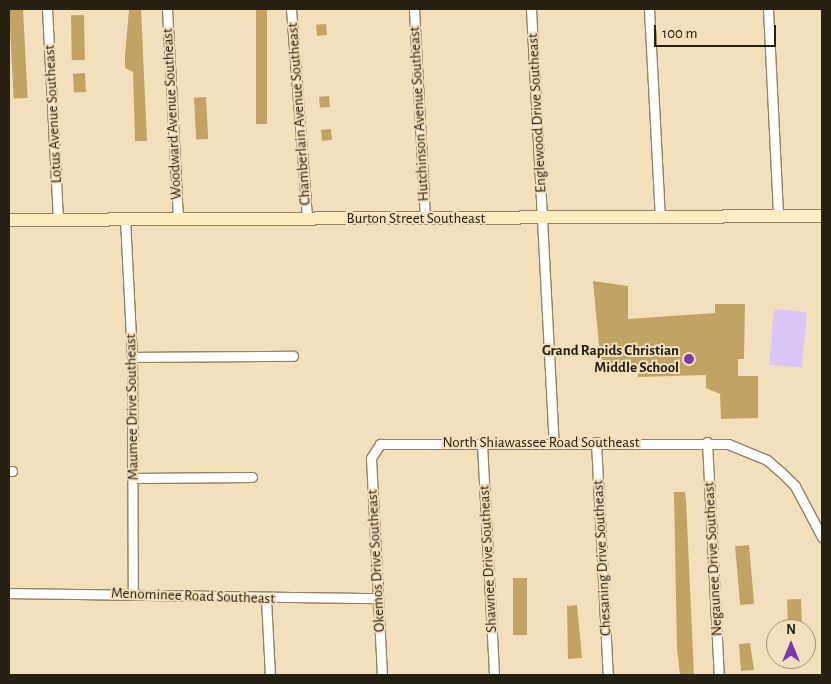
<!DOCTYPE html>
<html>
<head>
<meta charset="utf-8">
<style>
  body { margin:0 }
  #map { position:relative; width:831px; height:684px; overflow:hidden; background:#f2e0bd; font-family:"Alegreya Sans",sans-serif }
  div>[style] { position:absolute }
  .green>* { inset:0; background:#dac6f6; transform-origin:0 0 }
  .building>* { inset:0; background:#c1a364; transform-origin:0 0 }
  .roads { filter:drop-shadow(1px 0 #928262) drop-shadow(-1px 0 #928262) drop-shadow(0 1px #928262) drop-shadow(0 -1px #928262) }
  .street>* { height:9px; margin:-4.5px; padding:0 4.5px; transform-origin:4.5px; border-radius:4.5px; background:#fff }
  .secondary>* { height:12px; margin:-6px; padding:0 6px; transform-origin:6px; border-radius:6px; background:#fdecc0 }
  .dots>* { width:14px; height:14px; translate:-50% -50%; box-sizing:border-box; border:2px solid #f2e0bd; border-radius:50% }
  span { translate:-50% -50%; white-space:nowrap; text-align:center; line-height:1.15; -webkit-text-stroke:4px #f2e0bd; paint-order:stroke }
  .street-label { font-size:15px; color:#262013 }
  .poi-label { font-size:15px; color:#262013; font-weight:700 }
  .right { translate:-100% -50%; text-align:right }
  .frame { position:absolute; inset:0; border:10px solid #262013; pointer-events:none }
  .north { position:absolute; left:766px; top:619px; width:50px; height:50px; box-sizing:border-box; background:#f2e0bd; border:1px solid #a09379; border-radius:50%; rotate:0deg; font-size:14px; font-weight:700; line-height:20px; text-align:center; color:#262013 }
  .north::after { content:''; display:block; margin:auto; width:18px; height:22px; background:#773ab0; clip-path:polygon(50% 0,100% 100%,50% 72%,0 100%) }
  .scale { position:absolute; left:654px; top:25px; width:122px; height:22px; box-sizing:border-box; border:2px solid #262013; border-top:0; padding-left:6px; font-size:15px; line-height:18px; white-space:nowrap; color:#262013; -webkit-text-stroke:4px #f2e0bd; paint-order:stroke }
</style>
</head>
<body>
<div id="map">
  <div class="green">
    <i style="left:774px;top:309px;width:33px;height:56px;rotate:5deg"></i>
  </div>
  <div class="building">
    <i style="left:23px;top:9px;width:89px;height:14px;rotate:87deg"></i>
    <i style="clip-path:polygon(141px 9px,147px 141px,135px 141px,133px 72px,125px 68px,125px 55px,129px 10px)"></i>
    <i style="left:256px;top:9px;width:11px;height:115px"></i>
    <i style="left:84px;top:15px;width:45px;height:13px;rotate:89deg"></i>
    <i style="left:326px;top:24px;width:11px;height:10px;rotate:85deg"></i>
    <i style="left:85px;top:73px;width:19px;height:12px;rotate:87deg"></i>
    <i style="left:329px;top:96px;width:11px;height:10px;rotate:85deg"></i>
    <i style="left:206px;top:97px;width:42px;height:12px;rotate:87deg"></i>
    <i style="left:331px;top:129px;width:11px;height:10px;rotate:85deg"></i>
    <i style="clip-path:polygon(593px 281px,628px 286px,628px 319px,715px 313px,715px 304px,745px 304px,744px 359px,738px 359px,738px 376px,758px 376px,758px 418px,721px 419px,720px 394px,706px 388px,706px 375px,638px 377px,638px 367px,601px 367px)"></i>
    <i style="clip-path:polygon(674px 492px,685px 492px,686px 500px,694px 675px,680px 675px,677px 649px)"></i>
    <i style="left:749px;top:545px;width:59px;height:14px;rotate:85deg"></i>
    <i style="left:513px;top:578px;width:14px;height:57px"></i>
    <i style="left:801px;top:599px;width:25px;height:14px;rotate:88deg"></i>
    <i style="clip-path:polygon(577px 605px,582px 658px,568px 659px,567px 606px)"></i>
    <i style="clip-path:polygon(750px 643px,754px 670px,741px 671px,739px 644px)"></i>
  </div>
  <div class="roads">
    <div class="street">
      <i style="left:47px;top:9px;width:211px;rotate:87deg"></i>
      <i style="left:167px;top:9px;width:210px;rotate:87deg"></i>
      <i style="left:291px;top:9px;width:211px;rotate:85.6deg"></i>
      <i style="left:414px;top:9px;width:210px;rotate:87deg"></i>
      <i style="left:531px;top:9px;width:434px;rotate:87deg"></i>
      <i style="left:649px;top:9px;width:209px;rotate:87deg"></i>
      <i style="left:768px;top:9px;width:207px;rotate:87.2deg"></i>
      <i style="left:125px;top:219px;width:138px;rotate:87.1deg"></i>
      <i style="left:132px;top:357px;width:238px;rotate:89.8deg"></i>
      <i style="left:132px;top:357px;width:161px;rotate:-0.4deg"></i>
      <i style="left:596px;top:442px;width:233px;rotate:87.1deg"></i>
      <i style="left:707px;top:442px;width:233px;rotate:87.1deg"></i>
      <i style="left:482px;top:444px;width:231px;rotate:87deg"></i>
      <i style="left:9px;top:471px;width:3px"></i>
      <i style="left:133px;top:478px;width:119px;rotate:-0.5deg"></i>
      <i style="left:9px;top:593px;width:368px;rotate:0.8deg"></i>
      <i style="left:266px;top:599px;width:76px;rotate:87deg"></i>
      <i style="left:382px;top:675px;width:217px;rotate:-92.9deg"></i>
      <i style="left:371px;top:458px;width:17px;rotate:-57deg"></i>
      <i style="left:380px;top:444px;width:348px"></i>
      <i style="left:728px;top:444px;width:42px;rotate:22.3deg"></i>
      <i style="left:767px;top:460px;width:18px;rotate:41deg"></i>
      <i style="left:781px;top:472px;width:20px;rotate:45deg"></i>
      <i style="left:795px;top:486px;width:58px;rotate:62.1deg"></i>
    </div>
    <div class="secondary">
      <i style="left:9px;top:220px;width:813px;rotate:-0.28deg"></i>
    </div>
  </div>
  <div class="dots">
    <i style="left:689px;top:359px;background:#773ab0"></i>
  </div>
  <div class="street-label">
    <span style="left:537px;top:113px;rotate:-93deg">Englewood Drive Southeast</span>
    <span style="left:53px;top:114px;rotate:-93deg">Lotus Avenue Southeast</span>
    <span style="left:172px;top:114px;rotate:-93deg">Woodward Avenue Southeast</span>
    <span style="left:299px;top:114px;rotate:-94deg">Chamberlain Avenue Southeast</span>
    <span style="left:419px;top:114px;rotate:-93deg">Hutchinson Avenue Southeast</span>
    <span style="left:416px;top:219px">Burton Street Southeast</span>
    <span style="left:132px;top:407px;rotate:-91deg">Maumee Drive Southeast</span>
    <span style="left:541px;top:443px">North Shiawassee Road Southeast</span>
    <span style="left:602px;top:558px;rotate:-93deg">Chesaning Drive Southeast</span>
    <span style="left:488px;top:559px;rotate:-93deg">Shawnee Drive Southeast</span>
    <span style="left:713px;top:559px;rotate:-93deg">Negaunee Drive Southeast</span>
    <span style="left:376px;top:561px;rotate:-93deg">Okemos Drive Southeast</span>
    <span style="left:193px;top:596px;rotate:2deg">Menominee Road Southeast</span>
  </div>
  <div class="poi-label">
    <span class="right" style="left:679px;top:359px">Grand Rapids Christian<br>Middle School</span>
  </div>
  <div class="frame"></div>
  <div class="north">N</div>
  <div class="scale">100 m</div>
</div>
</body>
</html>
